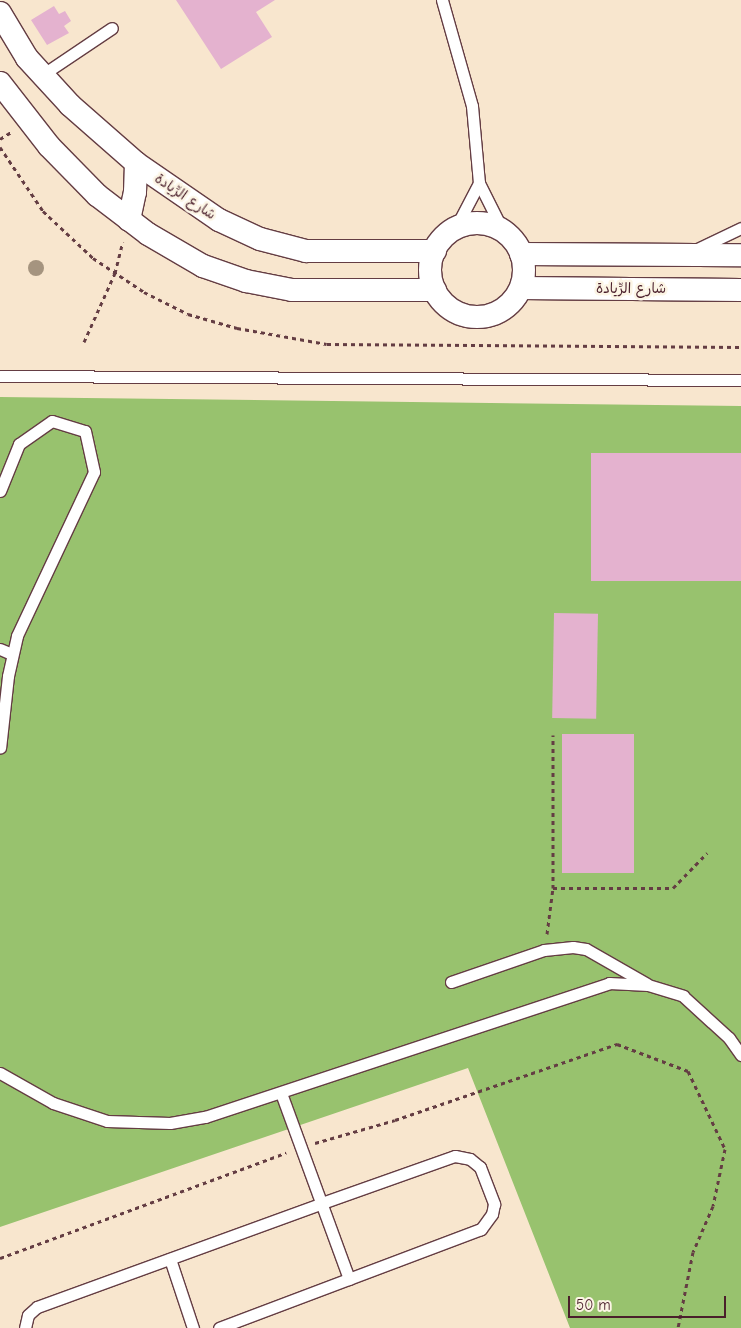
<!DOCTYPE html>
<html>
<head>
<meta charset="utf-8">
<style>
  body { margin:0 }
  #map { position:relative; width:741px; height:1328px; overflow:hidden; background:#f8e6ce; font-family:"Comic Neue","Playpen Sans Arabic",sans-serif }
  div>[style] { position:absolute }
  .green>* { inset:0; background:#98c26e }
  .building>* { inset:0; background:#e4b2cf; transform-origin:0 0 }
  .path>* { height:3px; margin-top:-1.5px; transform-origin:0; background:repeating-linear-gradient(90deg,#643d43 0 4px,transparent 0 8px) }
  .roads { filter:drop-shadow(1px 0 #643d43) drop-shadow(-1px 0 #643d43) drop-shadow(0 1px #643d43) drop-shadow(0 -1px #643d43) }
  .lane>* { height:11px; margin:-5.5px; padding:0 5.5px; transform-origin:5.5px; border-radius:5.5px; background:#fff }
  .street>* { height:22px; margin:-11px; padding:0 11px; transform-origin:11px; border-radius:11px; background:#fff }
  .street>.ring { margin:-11px; padding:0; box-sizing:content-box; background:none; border:22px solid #fff; border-radius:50% }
  .trees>* { width:16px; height:16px; margin:-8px; border-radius:50%; background:#a5947f }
  span { translate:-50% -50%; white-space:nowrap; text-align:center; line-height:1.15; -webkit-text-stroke:5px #fcf5e5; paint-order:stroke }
  .street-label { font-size:14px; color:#4a1f2b }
  .scale { position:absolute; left:568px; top:1296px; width:158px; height:22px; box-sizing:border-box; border:2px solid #4a1f2b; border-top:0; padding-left:6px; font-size:15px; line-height:18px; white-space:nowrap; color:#4a1f2b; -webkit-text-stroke:4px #fcf5e5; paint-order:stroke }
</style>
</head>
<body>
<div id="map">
  <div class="green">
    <i style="clip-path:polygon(0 397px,741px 406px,741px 1328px,570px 1328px,468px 1068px,0 1227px)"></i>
  </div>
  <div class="building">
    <i style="clip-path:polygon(176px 0,275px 0,256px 12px,272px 37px,221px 69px)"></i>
    <i style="clip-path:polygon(54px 6px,59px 14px,65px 11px,71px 21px,64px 26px,69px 33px,47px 45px,31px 20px)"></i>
    <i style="left:741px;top:453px;width:128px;height:150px;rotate:90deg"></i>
    <i style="left:554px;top:613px;width:44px;height:105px;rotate:1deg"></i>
    <i style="left:562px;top:734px;width:72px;height:139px"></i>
  </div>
  <div class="path">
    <i style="left:0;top:139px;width:13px;rotate:-32deg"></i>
    <i style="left:0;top:147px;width:77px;rotate:56.1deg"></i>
    <i style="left:43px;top:211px;width:69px;rotate:43.2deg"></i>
    <i style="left:93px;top:258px;width:61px;rotate:33.7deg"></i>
    <i style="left:144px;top:292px;width:49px;rotate:26.6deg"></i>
    <i style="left:188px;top:314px;width:51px;rotate:15.9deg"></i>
    <i style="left:237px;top:328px;width:91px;rotate:10.1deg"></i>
    <i style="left:327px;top:344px;width:414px;rotate:0.4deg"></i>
    <i style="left:84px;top:342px;width:76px;rotate:-65.8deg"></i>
    <i style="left:115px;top:273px;width:32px;rotate:-76deg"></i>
    <i style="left:553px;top:888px;width:120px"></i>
    <i style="left:673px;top:888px;width:49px;rotate:-45.8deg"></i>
    <i style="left:547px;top:934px;width:46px;rotate:-82.6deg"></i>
    <i style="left:553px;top:888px;width:153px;rotate:-90deg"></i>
    <i style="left:315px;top:1143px;width:83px;rotate:-16deg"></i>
    <i style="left:395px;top:1120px;width:235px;rotate:-18.9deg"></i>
    <i style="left:617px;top:1044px;width:76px;rotate:20.8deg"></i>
    <i style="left:688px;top:1071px;width:86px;rotate:64.6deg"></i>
    <i style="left:725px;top:1149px;width:58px;rotate:101.9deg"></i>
    <i style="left:713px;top:1206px;width:50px;rotate:113.5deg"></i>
    <i style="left:693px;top:1252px;width:77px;rotate:101.2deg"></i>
    <i style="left:0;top:1258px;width:305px;rotate:-20.2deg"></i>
  </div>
  <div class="roads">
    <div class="lane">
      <i style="left:442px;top:0;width:110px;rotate:74.2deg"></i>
      <i style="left:472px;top:106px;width:77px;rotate:84.8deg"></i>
      <i style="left:479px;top:183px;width:54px;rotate:63.4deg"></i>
      <i style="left:42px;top:75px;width:84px;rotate:-33.9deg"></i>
      <i style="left:455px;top:229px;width:52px;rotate:-62.4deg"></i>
      <i style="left:695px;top:250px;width:51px;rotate:-25.6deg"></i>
      <i style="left:0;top:376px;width:741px;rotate:0.31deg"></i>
      <i style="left:0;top:491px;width:51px;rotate:-68deg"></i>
      <i style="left:19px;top:444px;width:40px;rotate:-34.9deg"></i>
      <i style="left:52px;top:421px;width:34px;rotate:17deg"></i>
      <i style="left:85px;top:431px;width:42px;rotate:77.6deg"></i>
      <i style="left:94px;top:472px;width:181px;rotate:115.2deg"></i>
      <i style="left:17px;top:636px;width:41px;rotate:102.7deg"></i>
      <i style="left:8px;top:676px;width:72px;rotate:96.3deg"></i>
      <i style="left:0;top:649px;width:13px;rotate:23deg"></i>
      <i style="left:451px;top:982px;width:98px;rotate:-19deg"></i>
      <i style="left:544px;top:950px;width:29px;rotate:-6deg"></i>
      <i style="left:573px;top:947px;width:13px;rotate:9deg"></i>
      <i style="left:586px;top:949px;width:70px;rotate:29.8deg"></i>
      <i style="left:0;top:1073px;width:61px;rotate:29.5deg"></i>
      <i style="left:53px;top:1103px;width:57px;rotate:18.4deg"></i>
      <i style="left:107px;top:1121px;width:63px;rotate:1.8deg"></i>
      <i style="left:170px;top:1123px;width:36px;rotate:-10deg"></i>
      <i style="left:205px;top:1117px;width:426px;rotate:-18.3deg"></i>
      <i style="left:609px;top:983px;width:39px;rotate:3deg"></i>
      <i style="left:648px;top:985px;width:37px;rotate:17deg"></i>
      <i style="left:683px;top:996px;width:62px;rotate:42.4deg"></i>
      <i style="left:729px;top:1038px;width:21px;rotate:55deg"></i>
      <i style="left:281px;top:1093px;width:198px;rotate:69.9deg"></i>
      <i style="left:170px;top:1259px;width:73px;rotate:71.6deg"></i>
      <i style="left:25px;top:1328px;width:13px;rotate:-77deg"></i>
      <i style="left:28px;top:1315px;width:12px;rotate:-42deg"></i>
      <i style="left:37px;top:1307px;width:303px;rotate:-20deg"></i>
      <i style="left:322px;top:1203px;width:141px;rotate:-19.5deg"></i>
      <i style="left:455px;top:1156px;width:15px;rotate:11deg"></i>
      <i style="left:470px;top:1159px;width:13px;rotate:39deg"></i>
      <i style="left:480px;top:1167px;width:40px;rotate:69deg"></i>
      <i style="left:494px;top:1204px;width:10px;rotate:101deg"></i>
      <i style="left:492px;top:1214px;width:19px;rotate:126deg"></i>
      <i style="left:481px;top:1229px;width:280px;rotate:159.3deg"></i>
    </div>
    <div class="street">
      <i style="left:0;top:13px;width:52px;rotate:59deg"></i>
      <i style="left:27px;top:58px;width:64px;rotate:47.5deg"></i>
      <i style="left:70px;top:105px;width:88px;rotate:41.3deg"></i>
      <i style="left:136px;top:163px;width:101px;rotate:34.5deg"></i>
      <i style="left:219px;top:220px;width:45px;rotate:24.9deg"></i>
      <i style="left:260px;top:239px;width:48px;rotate:14.6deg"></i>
      <i style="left:306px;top:251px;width:129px"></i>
      <i style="left:0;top:83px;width:80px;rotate:52.1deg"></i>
      <i style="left:49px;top:146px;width:69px;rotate:45.6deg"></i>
      <i style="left:97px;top:195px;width:64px;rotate:37.4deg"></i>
      <i style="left:148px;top:234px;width:64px;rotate:30.2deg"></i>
      <i style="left:203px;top:266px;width:46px;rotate:19.2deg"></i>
      <i style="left:246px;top:281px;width:47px;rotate:11.1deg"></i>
      <i style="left:292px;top:290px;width:143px"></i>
      <i style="left:129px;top:220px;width:29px;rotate:-78deg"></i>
      <i style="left:135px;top:192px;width:29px;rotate:-88deg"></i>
      <i class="ring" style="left:430px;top:223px;width:72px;height:72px"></i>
      <i style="left:521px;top:254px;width:220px;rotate:0.3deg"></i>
      <i style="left:521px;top:288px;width:220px;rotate:0.5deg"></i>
    </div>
  </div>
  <div class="trees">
    <i style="left:36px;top:268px"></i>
  </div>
  <div class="street-label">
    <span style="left:185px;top:197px;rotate:34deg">شارع الرِّيادة</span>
    <span style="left:631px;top:289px">شارع الرِّيادة</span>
  </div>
  <div class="scale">50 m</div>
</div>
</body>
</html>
